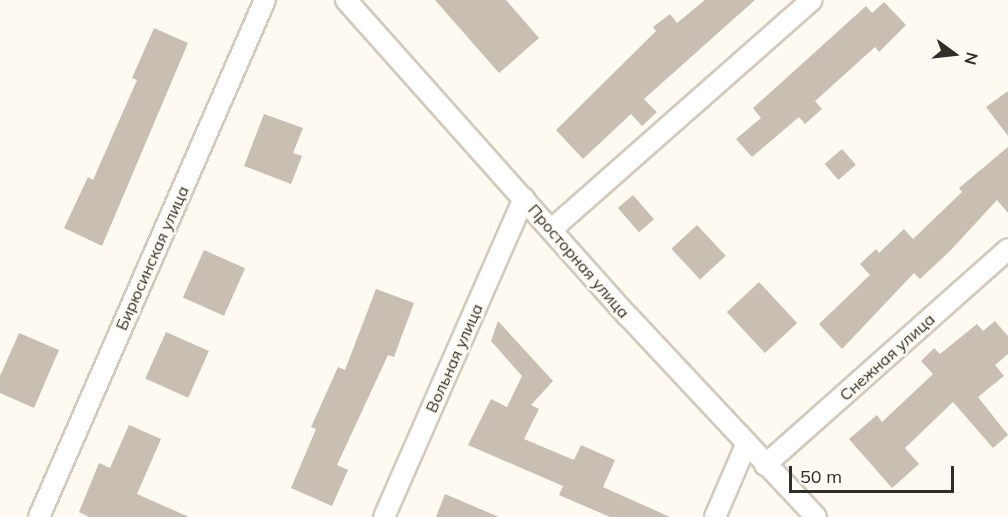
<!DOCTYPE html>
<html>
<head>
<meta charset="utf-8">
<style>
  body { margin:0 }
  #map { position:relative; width:1008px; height:517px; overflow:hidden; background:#fef9f1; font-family:Mulish,sans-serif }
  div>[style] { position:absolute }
  .building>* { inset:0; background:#c8bfb2; transform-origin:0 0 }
  .roads { filter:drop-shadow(2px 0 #d2cabd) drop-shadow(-2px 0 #d2cabd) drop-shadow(0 2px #d2cabd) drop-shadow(0 -2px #d2cabd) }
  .street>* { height:20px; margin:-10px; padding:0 10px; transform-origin:10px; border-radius:10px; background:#fff }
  span { translate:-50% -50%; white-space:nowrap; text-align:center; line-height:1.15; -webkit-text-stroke:5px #fef9f1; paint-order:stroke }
  .street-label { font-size:16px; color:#312e29 }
  .north { position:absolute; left:924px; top:24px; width:60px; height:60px; -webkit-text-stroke:4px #fef9f1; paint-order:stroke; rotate:105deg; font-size:16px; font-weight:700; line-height:24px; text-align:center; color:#312e29 }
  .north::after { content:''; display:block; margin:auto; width:21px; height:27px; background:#312e29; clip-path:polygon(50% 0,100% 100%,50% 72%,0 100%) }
  .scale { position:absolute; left:789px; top:466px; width:165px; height:27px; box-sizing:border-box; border:3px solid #312e29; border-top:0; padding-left:8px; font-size:18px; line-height:21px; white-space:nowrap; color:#312e29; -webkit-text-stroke:4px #fef9f1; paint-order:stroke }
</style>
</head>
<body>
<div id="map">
  <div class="building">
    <i style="clip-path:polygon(435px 0,506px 0,539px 38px,499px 73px)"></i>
    <i style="clip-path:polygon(705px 0,755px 0,644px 99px,657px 112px,642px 126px,631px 114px,583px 159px,556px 130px,656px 31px,653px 27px,670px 14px,677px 23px)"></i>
    <i style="clip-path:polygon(884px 2px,906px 25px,879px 52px,875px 47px,815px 101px,822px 109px,805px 124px,799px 117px,752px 157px,736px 139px,761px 118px,753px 108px,866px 6px,872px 13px)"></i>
    <i style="clip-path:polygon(154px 28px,188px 43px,102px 246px,64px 228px,88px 177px,93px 180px,137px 80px,132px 78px)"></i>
    <i style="clip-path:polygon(1008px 91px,1008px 136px,986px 107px)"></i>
    <i style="clip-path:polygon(264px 114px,303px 128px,293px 153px,302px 156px,291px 184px,244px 166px)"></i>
    <i style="clip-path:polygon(1008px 147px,1008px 213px,997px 200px,950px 251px,920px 279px,914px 273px,842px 349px,819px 324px,870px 275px,860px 264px,876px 249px,879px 253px,904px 229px,913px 239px,962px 192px,959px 188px)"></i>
    <i style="left:842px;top:149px;width:21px;height:23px;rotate:49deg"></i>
    <i style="left:633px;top:195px;width:32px;height:20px;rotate:49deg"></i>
    <i style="left:697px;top:225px;width:42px;height:35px;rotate:47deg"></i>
    <i style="left:204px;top:250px;width:45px;height:52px;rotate:24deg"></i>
    <i style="left:759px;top:282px;width:56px;height:44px;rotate:47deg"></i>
    <i style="clip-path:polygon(376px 289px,414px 303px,394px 357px,388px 355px,337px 465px,348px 470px,332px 506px,291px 488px,316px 429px,311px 427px,338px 367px,345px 370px)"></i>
    <i style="clip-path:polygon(498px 321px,553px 381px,531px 405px,539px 409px,524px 439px,574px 460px,581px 445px,615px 460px,603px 487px,670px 517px,610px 517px,559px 495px,563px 486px,468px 445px,491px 399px,507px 407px,522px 376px,491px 341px)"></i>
    <i style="clip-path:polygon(995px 321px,1008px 336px,1008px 354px,995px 365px,1004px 376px,978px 397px,1008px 435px,993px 448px,953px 402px,905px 448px,919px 464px,892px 488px,849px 439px,877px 415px,882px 422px,933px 374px,921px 361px,934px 348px,940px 354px,977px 324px,983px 331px)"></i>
    <i style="left:166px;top:332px;width:47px;height:51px;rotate:24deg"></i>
    <i style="clip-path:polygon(19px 333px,59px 350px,34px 408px,0 393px,0 376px)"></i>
    <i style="clip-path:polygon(129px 425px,161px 439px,137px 494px,189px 517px,89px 517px,79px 512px,99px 463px,110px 468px)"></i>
    <i style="clip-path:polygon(445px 494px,499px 517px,436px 517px)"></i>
  </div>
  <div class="roads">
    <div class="street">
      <i style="left:346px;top:0;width:424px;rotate:48.3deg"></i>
      <i style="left:628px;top:316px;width:275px;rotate:46.9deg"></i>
      <i style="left:552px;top:229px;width:346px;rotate:-41.4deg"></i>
      <i style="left:765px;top:465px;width:325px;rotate:-41.6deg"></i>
      <i style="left:39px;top:517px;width:564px;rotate:-66.39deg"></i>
      <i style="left:384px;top:517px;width:348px;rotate:-66.3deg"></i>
      <i style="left:715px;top:517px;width:78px;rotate:-66.7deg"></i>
    </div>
  </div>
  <div class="street-label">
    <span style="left:152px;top:258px;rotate:-66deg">Бирюсинская улица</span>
    <span style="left:579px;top:261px;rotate:49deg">Просторная улица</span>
    <span style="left:887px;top:357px;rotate:-42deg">Снежная улица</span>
    <span style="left:454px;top:358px;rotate:-66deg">Вольная улица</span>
  </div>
  <div class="north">N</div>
  <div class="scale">50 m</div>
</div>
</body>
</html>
